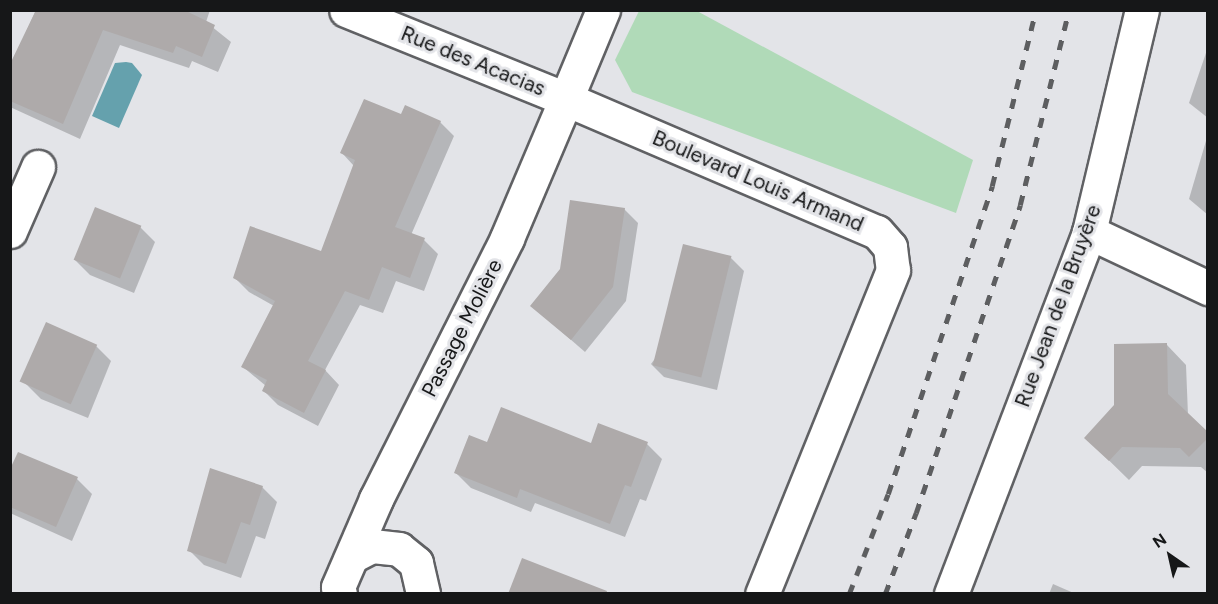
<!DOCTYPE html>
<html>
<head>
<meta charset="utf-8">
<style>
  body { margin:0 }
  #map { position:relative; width:1218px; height:604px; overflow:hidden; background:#e3e4e8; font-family:Figtree,sans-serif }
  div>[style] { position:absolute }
  .green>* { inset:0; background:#b0dab8 }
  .water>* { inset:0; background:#65a1ad }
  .shadow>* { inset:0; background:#0003 }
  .building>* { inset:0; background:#aeaaaa; transform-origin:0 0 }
  .roads { filter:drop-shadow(2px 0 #606164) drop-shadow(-2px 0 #606164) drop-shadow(0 2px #606164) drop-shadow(0 -2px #606164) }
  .minor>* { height:33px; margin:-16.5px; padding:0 16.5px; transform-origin:16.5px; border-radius:16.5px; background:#fff }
  .rail>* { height:4.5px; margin-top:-2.25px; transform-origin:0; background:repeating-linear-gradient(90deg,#5d5e60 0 10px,transparent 0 20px) }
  span { translate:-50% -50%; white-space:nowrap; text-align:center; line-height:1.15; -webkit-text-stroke:6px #e3e4e8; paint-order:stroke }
  .street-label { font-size:21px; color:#161718 }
  .frame { position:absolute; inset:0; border:12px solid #161718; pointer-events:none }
  .north { position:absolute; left:1140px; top:526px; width:60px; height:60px; -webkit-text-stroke:4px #e3e4e8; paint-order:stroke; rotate:326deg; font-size:16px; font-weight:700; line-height:24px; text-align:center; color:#161718 }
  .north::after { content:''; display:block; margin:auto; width:21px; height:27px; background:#161718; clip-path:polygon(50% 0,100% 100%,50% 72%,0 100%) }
</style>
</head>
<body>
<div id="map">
  <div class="green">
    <i style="clip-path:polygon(639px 11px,697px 11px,973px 160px,956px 213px,632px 92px,615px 60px)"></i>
  </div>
  <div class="water">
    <i style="clip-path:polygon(126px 62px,132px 63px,142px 75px,119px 128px,92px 116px,115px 63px)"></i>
  </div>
  <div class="shadow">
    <i style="clip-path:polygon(36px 10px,210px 10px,206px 22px,231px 42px,218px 72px,192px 61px,189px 68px,120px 45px,80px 139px,10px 107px,10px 68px)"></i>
    <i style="clip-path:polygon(1208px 47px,1208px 118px,1189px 103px)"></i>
    <i style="clip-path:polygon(402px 116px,440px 122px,454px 136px,411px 235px,424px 240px,438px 254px,424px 291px,396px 281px,383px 313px,360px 305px,325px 370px,339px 385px,318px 426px,278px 405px,264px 391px,266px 386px,243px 367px,274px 306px,249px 292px,235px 278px,322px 252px,354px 166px,342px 153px)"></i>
    <i style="clip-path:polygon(1208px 134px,1208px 215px,1189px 199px)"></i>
    <i style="clip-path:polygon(624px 209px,638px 223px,626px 301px,585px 352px,532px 306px)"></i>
    <i style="clip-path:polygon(140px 227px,155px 242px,134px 293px,90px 275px,75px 260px)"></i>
    <i style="clip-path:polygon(731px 258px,744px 271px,717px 390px,664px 377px,651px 364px)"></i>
    <i style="clip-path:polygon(1167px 345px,1186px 365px,1188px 415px,1208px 434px,1208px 473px,1201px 467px,1142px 466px,1129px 480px,1086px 438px)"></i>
    <i style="clip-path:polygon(96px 346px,111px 361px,88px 418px,41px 399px,26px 384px)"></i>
    <i style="clip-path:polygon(599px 425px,647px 444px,662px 459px,646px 501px,640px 499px,625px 537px,535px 503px,531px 512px,471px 488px,456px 473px,488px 444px,591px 445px)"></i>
    <i style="clip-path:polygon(10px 472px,77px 479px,92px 494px,72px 541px,10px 513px)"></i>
    <i style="clip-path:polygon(262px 487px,277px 502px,265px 539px,256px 536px,241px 578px,204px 565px,189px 550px)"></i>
    <i style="clip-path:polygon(1053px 584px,1076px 594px,1049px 594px)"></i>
  </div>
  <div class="building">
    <i style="clip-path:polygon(36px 10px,184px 10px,215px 25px,202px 57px,176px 46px,173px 53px,103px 30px,63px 124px,10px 101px,10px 64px)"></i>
    <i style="clip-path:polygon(364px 99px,401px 114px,405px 105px,441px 121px,395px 227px,425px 238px,410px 278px,382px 267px,369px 300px,345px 291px,308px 361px,326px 370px,304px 413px,262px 391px,267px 380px,241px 367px,275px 301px,233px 278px,250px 226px,321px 251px,355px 160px,340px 153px)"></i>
    <i style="clip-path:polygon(570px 200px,625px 208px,613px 287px,571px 340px,530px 306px,560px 269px)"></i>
    <i style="left:95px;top:207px;width:50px;height:57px;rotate:22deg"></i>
    <i style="left:683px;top:244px;width:50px;height:125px;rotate:14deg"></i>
    <i style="left:46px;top:322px;width:56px;height:65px;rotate:24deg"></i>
    <i style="clip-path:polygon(1167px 343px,1168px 394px,1208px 432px,1208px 438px,1189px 457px,1180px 448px,1122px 447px,1109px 461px,1084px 438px,1114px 405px,1114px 344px)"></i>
    <i style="clip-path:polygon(501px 407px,591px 443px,598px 423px,648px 442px,631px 487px,625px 485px,610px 524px,520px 489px,517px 498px,454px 473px,469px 435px,487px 442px)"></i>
    <i style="clip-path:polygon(18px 452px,78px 477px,56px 527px,10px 507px,10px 469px)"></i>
    <i style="clip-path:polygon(210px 468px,263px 486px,250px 525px,241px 522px,226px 564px,187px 551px)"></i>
    <i style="clip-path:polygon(522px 558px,607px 591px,606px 594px,508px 594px)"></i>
  </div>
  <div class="roads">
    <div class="minor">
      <i style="left:603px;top:10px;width:96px;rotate:112.6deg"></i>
      <i style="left:566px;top:99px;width:338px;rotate:23.2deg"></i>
      <i style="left:877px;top:232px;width:20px;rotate:49deg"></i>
      <i style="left:890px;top:247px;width:23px;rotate:83deg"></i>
      <i style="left:893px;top:270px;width:349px;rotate:112deg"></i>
      <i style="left:10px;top:231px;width:70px;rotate:-66.4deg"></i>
      <i style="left:1089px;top:232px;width:132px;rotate:25.2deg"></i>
      <i style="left:354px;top:555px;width:20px;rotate:-27deg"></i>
      <i style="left:372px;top:546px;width:27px;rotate:6deg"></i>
      <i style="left:399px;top:549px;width:22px;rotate:39deg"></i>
      <i style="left:416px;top:563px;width:32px;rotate:77deg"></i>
      <i style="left:340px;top:594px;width:7px;rotate:-106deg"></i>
      <i style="left:338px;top:587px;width:96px;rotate:-66.6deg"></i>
      <i style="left:376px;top:499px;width:292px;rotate:-63.3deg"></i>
      <i style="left:507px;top:238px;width:151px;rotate:-67deg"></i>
      <i style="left:566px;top:99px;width:237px;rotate:-158deg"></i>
      <i style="left:951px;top:594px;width:387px;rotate:-69.1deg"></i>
      <i style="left:1089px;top:232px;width:228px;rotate:-76.6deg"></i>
    </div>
  </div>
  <div class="rail">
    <i style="left:849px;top:594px;width:107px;rotate:-68.7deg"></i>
    <i style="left:888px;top:494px;width:325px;rotate:-71.3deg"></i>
    <i style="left:992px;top:186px;width:181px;rotate:-76deg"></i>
    <i style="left:885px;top:594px;width:87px;rotate:-69.1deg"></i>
    <i style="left:916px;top:513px;width:325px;rotate:-71.3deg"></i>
    <i style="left:1020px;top:205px;width:201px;rotate:-75.9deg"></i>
  </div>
  <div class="street-label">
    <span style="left:473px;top:61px;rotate:22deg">Rue des Acacias</span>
    <span style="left:758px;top:181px;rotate:23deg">Boulevard Louis Armand</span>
    <span style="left:1058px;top:306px;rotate:-70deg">Rue Jean de la Bruyère</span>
    <span style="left:462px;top:328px;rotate:-63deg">Passage Molière</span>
  </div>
  <div class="frame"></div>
  <div class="north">N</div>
</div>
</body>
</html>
